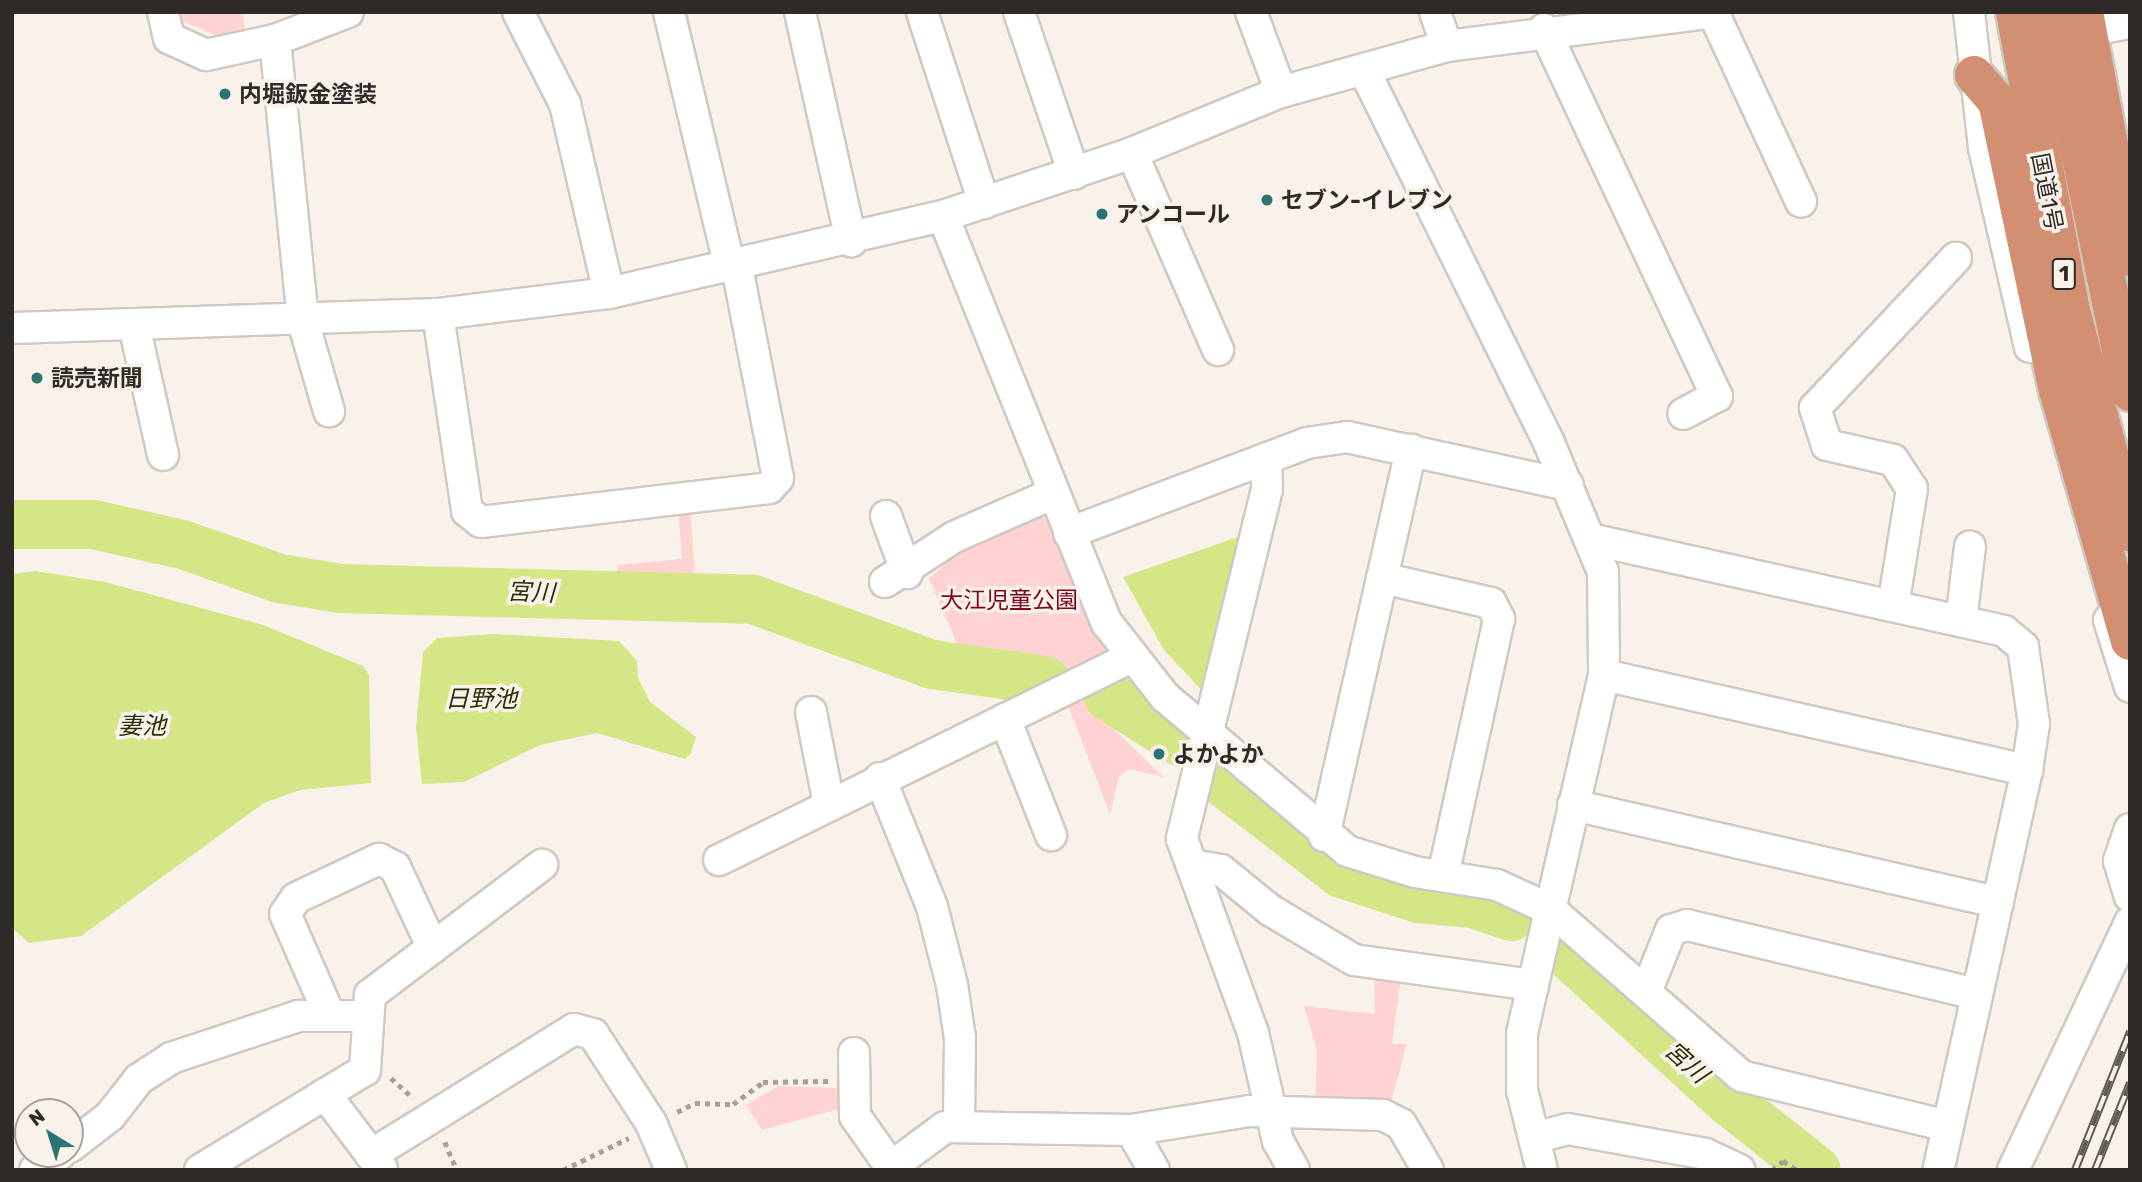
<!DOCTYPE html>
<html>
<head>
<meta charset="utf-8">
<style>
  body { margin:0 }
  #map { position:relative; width:2142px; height:1182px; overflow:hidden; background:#f8f2eb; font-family:Rubik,"Noto Sans JP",sans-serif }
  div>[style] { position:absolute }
  .green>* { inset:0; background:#fed3d2 }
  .water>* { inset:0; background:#d4e686 }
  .river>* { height:49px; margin:-24.5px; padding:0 24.5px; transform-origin:24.5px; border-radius:24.5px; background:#d4e686 }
  .path>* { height:4.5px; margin-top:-2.25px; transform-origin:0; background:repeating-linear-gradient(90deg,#a5a09b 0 5px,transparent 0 10px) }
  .roads { filter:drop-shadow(2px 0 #cfc9c2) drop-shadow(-2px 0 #cfc9c2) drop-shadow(0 2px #cfc9c2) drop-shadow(0 -2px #cfc9c2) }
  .minor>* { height:30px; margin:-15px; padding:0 15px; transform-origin:15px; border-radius:15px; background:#fff }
  .highway>* { height:38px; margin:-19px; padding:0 19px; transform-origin:19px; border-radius:19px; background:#d38f71 }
  .rail>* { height:8px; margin-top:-4px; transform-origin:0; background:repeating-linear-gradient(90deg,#f8f2eb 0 16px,#5e5b57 0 32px); box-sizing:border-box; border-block:2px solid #5e5b57 }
  .dots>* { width:19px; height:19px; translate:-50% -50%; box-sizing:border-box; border:4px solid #f8f2eb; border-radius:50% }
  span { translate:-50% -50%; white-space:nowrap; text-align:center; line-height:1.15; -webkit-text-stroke:7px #f8f2eb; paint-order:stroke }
  .shield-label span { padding:2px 5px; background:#f8f2eb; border:2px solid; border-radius:5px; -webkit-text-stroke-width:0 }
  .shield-label { font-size:21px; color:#2d2a28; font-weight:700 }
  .poi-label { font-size:23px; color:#2d2a28; font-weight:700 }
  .left { translate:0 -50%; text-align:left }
  .street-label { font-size:23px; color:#2d2a28 }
  .park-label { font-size:23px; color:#81011e }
  .water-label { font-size:24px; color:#292f05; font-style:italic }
  .frame { position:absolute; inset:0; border:14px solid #2d2a28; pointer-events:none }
  .north { position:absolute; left:14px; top:1098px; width:70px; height:70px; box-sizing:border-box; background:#f8f2eb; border:2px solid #a7a29d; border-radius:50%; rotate:322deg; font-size:19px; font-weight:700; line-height:28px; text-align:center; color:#2d2a28 }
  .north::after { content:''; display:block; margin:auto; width:24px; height:32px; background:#2b7471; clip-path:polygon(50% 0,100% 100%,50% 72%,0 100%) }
</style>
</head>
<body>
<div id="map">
  <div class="green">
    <i style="clip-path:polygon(176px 12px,242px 12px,246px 33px,227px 40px,177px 19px)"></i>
    <i style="clip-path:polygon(690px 505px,696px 588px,621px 592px,617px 565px,682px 559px,678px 507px)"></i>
    <i style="clip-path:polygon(1032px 515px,1047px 519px,1093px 631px,1110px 649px,1061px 676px,963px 658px,929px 578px,964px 548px)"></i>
    <i style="clip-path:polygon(1084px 695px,1123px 711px,1115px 730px,1163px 777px,1129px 769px,1119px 777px,1110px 814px,1067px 703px)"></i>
    <i style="clip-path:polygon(1374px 976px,1401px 979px,1392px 1044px,1407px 1044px,1391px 1102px,1315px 1102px,1317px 1051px,1304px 1006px,1375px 1014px)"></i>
    <i style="clip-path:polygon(778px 1086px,841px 1088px,842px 1108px,762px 1130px,746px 1105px)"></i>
  </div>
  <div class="water">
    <i style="clip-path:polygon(1241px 536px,1206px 695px,1164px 650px,1123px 577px)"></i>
    <i style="clip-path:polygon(35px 571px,105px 582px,263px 625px,363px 666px,369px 675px,371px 783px,300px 790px,264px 803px,81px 936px,29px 943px,12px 928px,12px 574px)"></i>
    <i style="clip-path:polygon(493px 634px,619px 641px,637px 661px,638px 678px,650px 702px,696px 737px,691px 753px,685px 759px,597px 733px,540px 745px,464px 782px,422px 784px,416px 728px,423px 652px,437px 638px)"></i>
  </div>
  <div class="river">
    <i style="left:12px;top:524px;width:81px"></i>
    <i style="left:93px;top:524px;width:91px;rotate:12.7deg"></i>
    <i style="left:182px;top:544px;width:103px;rotate:19.3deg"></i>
    <i style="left:279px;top:578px;width:62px;rotate:9.3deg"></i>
    <i style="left:340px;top:588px;width:413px;rotate:1.5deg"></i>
    <i style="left:753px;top:599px;width:190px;rotate:20deg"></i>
    <i style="left:932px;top:664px;width:114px;rotate:8.1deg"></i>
    <i style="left:1108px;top:696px;width:86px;rotate:32.2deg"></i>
    <i style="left:1227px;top:785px;width:144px;rotate:37.7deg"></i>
    <i style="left:1341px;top:873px;width:81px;rotate:18deg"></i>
    <i style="left:1418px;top:898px;width:54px;rotate:5.3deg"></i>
    <i style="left:1472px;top:903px;width:41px;rotate:18.4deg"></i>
    <i style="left:1562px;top:949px;width:221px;rotate:42.4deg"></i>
    <i style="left:1725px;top:1098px;width:116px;rotate:38.4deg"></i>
  </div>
  <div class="path">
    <i style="left:391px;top:1078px;width:30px;rotate:42deg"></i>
    <i style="left:677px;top:1112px;width:20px;rotate:-27deg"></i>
    <i style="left:695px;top:1103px;width:38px;rotate:2deg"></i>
    <i style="left:733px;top:1104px;width:37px;rotate:-36deg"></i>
    <i style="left:763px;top:1082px;width:66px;rotate:-0.9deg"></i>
    <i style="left:445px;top:1142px;width:30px;rotate:67deg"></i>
    <i style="left:563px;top:1170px;width:73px;rotate:-25.9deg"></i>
    <i style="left:1772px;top:1170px;width:14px;rotate:-39deg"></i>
    <i style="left:1783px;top:1161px;width:17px;rotate:33deg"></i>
  </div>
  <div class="roads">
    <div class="minor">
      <i style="left:163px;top:12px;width:27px;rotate:77deg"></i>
      <i style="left:169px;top:38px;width:41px;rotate:24.7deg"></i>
      <i style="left:206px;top:55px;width:71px;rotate:-12.3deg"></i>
      <i style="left:275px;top:40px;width:78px;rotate:-21deg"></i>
      <i style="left:518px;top:12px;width:103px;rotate:62.9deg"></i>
      <i style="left:565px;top:104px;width:194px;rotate:76.9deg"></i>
      <i style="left:669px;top:12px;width:264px;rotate:76.6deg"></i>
      <i style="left:800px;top:12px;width:235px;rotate:77.4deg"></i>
      <i style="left:922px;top:12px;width:201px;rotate:72deg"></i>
      <i style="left:1019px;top:12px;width:171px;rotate:71.2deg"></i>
      <i style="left:1251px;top:12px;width:85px;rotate:69.4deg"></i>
      <i style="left:1435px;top:12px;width:36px;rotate:71deg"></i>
      <i style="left:1713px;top:12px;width:209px;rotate:65.1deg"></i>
      <i style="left:1969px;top:12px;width:137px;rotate:83.7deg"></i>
      <i style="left:1984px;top:148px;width:204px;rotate:77deg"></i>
      <i style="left:2101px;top:28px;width:29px;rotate:-10deg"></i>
      <i style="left:1544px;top:29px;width:406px;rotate:64.8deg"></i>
      <i style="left:1717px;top:396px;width:38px;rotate:152deg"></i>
      <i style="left:275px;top:40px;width:282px;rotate:84.3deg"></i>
      <i style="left:303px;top:321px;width:94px;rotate:73.9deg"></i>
      <i style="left:1364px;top:70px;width:416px;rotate:63.6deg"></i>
      <i style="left:1549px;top:443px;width:140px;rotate:67.3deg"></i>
      <i style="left:1603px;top:572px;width:103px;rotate:89.4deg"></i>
      <i style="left:1604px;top:675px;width:367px;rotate:102.9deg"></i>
      <i style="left:1522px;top:1033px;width:57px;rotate:90deg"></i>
      <i style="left:1522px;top:1090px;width:82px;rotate:76deg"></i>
      <i style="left:1132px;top:153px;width:215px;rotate:66.4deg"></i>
      <i style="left:943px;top:216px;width:439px;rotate:68.1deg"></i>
      <i style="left:1107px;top:623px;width:94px;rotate:51.9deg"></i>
      <i style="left:1165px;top:697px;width:238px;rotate:40.2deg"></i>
      <i style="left:1347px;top:851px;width:71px;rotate:17.2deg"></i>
      <i style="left:1415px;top:872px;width:83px;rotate:9deg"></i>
      <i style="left:1497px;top:885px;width:60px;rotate:24.8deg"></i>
      <i style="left:1551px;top:910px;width:252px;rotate:41.1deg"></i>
      <i style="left:1741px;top:1076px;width:213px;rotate:13.6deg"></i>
      <i style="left:438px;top:314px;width:199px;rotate:81.6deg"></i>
      <i style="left:467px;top:511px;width:18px;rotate:38deg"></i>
      <i style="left:481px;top:522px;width:290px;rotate:-6.7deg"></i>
      <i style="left:769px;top:488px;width:13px;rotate:-48deg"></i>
      <i style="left:778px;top:478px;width:215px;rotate:-101deg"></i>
      <i style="left:134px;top:325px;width:133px;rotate:77.4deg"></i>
      <i style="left:12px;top:328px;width:426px;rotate:-1.9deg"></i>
      <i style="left:438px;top:314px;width:172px;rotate:-7deg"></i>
      <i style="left:609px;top:293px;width:343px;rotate:-13deg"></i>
      <i style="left:943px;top:216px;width:199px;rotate:-18.4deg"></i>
      <i style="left:1132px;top:153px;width:161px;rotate:-22.3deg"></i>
      <i style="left:1281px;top:92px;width:172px;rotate:-15.5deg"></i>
      <i style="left:1447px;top:46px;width:271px;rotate:-7.2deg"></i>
      <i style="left:1266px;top:459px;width:30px;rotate:88deg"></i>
      <i style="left:1267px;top:489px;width:360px;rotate:103.7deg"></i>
      <i style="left:1182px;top:839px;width:207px;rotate:69.9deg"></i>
      <i style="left:1253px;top:1033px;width:111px;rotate:77deg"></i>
      <i style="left:1278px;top:1141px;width:33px;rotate:61deg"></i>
      <i style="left:886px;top:516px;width:61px;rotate:69.8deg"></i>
      <i style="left:1069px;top:533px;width:254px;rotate:-20.7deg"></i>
      <i style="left:1307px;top:443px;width:40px;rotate:-8.5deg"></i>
      <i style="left:1347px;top:437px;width:226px;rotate:12.3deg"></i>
      <i style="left:1594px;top:540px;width:420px;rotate:12.5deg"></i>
      <i style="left:2004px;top:631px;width:25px;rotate:40deg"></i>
      <i style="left:2023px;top:647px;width:78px;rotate:81.9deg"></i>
      <i style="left:2034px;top:724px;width:47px;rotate:98.7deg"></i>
      <i style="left:2027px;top:770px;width:410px;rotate:102.5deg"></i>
      <i style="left:1382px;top:578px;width:112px;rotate:12.9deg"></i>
      <i style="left:1491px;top:603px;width:18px;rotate:63deg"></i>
      <i style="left:1499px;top:619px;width:263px;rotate:102.3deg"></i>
      <i style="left:885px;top:582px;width:82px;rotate:-33.1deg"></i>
      <i style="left:954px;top:537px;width:107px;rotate:-23.7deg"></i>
      <i style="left:1893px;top:606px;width:119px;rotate:-80.8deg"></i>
      <i style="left:1912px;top:489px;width:35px;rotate:-123deg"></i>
      <i style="left:1893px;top:460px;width:68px;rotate:-167.2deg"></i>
      <i style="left:1827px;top:445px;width:39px;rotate:-108deg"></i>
      <i style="left:1815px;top:408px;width:206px;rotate:-46.8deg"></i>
      <i style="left:2109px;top:620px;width:70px;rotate:72.6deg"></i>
      <i style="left:1961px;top:621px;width:75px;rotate:-83.1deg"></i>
      <i style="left:1604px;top:675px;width:434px;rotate:12.7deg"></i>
      <i style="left:811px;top:712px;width:95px;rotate:79deg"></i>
      <i style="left:1005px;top:719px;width:125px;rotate:68.4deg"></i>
      <i style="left:880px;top:778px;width:139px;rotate:68deg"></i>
      <i style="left:932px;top:907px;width:81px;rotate:75.6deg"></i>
      <i style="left:952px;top:985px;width:54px;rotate:81.4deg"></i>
      <i style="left:960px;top:1038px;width:88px;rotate:90.7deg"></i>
      <i style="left:1573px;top:805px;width:436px;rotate:12.9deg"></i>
      <i style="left:2130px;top:829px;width:34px;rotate:109deg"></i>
      <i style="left:2119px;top:861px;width:37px;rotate:73deg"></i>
      <i style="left:1324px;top:836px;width:396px;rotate:-77.3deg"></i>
      <i style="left:719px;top:860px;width:457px;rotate:-26.2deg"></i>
      <i style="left:1192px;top:865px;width:29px;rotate:10deg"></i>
      <i style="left:1221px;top:870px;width:63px;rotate:39.2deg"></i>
      <i style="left:1270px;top:910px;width:98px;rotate:30.8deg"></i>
      <i style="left:1354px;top:960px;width:181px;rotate:8deg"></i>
      <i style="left:1646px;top:992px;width:67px;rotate:-68deg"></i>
      <i style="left:1671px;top:930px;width:17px;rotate:-17deg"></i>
      <i style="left:1687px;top:925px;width:298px;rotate:13.4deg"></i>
      <i style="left:329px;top:1014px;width:109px;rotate:-113.7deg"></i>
      <i style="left:285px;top:914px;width:19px;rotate:-55deg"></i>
      <i style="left:296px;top:898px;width:92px;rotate:-25.2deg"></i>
      <i style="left:379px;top:859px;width:18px;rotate:27deg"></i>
      <i style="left:395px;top:867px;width:89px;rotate:64.9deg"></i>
      <i style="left:854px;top:1053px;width:63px;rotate:89.1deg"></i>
      <i style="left:855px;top:1116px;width:66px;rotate:54.9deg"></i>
      <i style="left:325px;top:1094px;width:94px;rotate:52.8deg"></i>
      <i style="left:1131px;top:1130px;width:46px;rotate:60.1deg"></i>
      <i style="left:1534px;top:1138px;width:35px;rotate:-15deg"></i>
      <i style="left:1568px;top:1129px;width:139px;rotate:10.3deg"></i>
      <i style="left:1705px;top:1154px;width:38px;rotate:25deg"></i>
      <i style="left:70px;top:1147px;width:51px;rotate:-37.8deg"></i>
      <i style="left:110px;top:1116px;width:47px;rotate:-51.9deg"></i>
      <i style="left:139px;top:1079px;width:38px;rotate:-33deg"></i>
      <i style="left:171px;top:1058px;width:135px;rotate:-18.2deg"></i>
      <i style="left:299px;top:1016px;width:69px"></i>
      <i style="left:371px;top:1155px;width:239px;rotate:-31.8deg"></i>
      <i style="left:574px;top:1029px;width:20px;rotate:15deg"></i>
      <i style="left:593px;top:1034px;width:106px;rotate:56.9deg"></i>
      <i style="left:651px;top:1123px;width:51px;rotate:66.9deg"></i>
      <i style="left:891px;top:1167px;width:67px;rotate:-36.5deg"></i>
      <i style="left:945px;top:1127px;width:186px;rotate:0.9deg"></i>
      <i style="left:1131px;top:1130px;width:120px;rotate:-9.1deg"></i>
      <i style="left:1249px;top:1111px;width:134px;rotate:1.7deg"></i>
      <i style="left:1383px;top:1115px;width:20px;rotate:27deg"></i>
      <i style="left:1401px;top:1124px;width:53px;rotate:59.6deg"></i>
      <i style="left:35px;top:1170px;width:30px;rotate:-33deg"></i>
      <i style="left:200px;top:1170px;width:193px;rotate:-31.2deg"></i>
      <i style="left:365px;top:1070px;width:75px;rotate:-86.2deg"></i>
      <i style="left:370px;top:995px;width:216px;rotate:-37.1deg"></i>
      <i style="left:2013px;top:1170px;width:274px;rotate:-64.7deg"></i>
    </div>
    <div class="highway">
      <i style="left:2015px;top:12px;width:304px;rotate:79.4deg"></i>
      <i style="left:2071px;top:311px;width:229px;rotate:75.1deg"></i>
      <i style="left:2051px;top:12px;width:388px;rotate:78.3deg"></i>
      <i style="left:2084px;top:12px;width:249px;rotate:79.4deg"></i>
      <i style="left:1974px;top:75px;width:35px;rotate:49deg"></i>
      <i style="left:1997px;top:101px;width:295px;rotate:78.1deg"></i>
      <i style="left:2058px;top:390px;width:261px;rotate:74deg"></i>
    </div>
  </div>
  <div class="rail">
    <i style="left:2075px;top:1170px;width:149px;rotate:-68.3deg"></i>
    <i style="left:2095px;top:1170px;width:94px;rotate:-68.1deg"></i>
  </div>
  <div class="dots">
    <i style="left:225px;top:94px;background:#2b7471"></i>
    <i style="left:1267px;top:200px;background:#2b7471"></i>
    <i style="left:1102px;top:214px;background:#2b7471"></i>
    <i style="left:37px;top:378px;background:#2b7471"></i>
    <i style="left:1159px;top:754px;background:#2b7471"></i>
  </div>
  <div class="shield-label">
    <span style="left:2064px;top:274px">1</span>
  </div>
  <div class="poi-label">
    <span class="left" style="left:239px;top:94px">内堀鈑金塗装</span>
    <span class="left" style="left:1281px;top:200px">セブン-イレブン</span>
    <span class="left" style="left:1116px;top:214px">アンコール</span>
    <span class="left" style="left:51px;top:378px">読売新聞</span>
    <span class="left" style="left:1173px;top:754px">よかよか</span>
  </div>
  <div class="street-label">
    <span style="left:2047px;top:192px;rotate:79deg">国道1号</span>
  </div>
  <div class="park-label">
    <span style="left:1009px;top:600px">大江児童公園</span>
  </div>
  <div class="water-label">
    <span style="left:531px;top:593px;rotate:2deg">宮川</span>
    <span style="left:481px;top:700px">日野池</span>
    <span style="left:142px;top:727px">妻池</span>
    <span style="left:1686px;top:1063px;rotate:42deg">宮川</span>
  </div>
  <div class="frame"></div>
  <div class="north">N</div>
</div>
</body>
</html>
